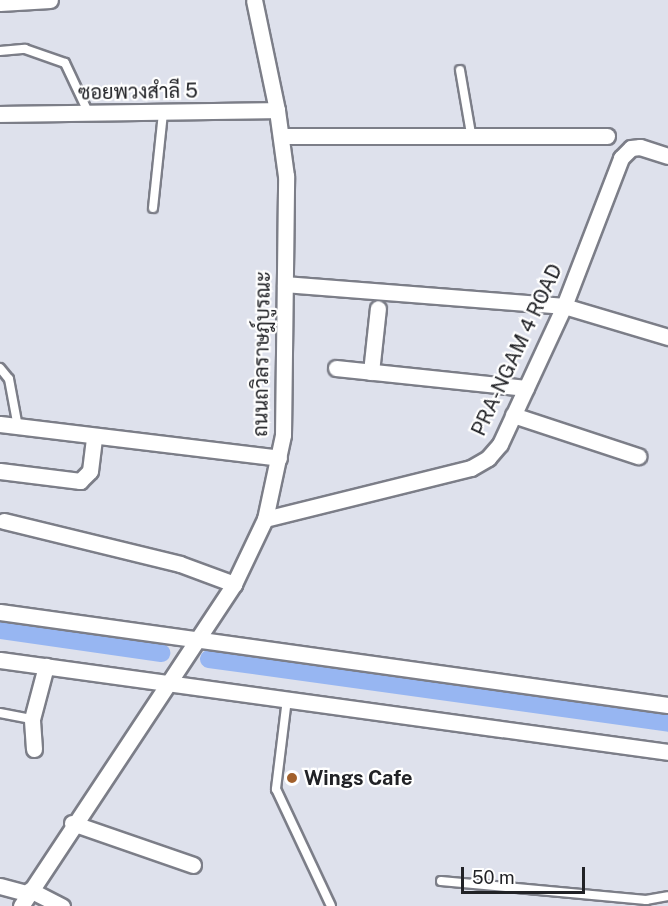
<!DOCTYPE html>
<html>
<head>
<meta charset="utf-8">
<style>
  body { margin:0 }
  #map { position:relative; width:668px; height:906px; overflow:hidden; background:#dee1ec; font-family:"Public Sans",Sarabun,sans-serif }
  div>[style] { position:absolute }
  .canal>* { height:18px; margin:-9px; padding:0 9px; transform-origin:9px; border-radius:9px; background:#97b6f2 }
  .roads { filter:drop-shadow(2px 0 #7c7e88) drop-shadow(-2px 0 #7c7e88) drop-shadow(0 2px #7c7e88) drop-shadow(0 -2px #7c7e88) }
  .lane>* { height:8px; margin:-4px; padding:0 4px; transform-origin:4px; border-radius:4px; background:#fff }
  .street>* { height:15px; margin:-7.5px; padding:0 7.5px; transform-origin:7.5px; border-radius:7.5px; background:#fff }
  .dots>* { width:16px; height:16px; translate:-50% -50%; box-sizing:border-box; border:3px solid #fff; border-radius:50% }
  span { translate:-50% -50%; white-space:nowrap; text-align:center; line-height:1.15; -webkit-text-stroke:4.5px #fff; paint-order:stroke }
  .street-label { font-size:20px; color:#212226 }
  .poi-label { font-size:20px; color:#212226; font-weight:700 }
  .left { translate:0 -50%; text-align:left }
  .scale { position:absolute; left:461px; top:867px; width:124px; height:27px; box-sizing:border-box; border:3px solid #212226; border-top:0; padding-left:8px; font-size:18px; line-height:21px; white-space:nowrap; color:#212226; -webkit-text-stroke:4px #fff; paint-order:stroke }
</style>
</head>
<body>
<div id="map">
  <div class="canal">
    <i style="left:0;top:630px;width:163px;rotate:8.1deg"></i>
    <i style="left:209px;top:659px;width:463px;rotate:7.9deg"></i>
  </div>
  <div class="roads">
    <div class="lane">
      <i style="left:0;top:51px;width:25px;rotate:-5deg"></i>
      <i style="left:25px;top:49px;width:42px;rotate:19.3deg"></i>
      <i style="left:65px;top:63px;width:56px;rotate:64.8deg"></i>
      <i style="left:460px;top:70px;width:65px;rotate:80.2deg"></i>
      <i style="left:153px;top:208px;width:96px;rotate:-84deg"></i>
      <i style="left:0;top:368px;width:14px;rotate:51deg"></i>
      <i style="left:9px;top:379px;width:49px;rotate:79.4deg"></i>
      <i style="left:287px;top:699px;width:91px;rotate:97deg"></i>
      <i style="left:276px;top:789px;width:129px;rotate:64.8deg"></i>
      <i style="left:0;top:713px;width:33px;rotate:11deg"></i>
      <i style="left:441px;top:881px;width:206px;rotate:5.3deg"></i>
      <i style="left:646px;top:900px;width:22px;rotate:-10deg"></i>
    </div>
    <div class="street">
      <i style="left:0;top:3px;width:50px;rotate:-3.4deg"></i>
      <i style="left:0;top:114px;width:277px;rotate:-0.8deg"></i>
      <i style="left:281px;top:136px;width:326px"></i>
      <i style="left:285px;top:284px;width:280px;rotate:4.5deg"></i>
      <i style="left:564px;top:306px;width:109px;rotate:16.6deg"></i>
      <i style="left:336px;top:368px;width:191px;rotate:6deg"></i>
      <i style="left:371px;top:372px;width:64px;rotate:-83.8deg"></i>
      <i style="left:513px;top:415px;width:132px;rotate:18.2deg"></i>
      <i style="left:0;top:424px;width:281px;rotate:6.9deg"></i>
      <i style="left:0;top:471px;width:81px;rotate:7.1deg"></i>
      <i style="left:80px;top:481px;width:14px;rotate:-45deg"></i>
      <i style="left:90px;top:471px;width:34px;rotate:-83deg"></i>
      <i style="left:265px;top:519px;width:212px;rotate:-13.9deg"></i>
      <i style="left:471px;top:468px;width:20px;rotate:-30deg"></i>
      <i style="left:488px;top:458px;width:18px;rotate:-49deg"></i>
      <i style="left:500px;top:444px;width:152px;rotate:-65.1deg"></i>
      <i style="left:564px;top:306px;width:159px;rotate:-68.9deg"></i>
      <i style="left:621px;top:158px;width:14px;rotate:-45deg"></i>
      <i style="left:631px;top:148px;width:9px;rotate:-6deg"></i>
      <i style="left:640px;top:147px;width:29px;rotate:18deg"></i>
      <i style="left:4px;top:521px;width:181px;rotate:13.7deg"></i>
      <i style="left:180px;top:564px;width:58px;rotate:20.3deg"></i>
      <i style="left:0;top:612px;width:674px;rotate:7.93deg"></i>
      <i style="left:0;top:660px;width:674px;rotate:7.84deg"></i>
      <i style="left:34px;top:749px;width:30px;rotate:-94deg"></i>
      <i style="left:32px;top:719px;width:55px;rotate:-75.2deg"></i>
      <i style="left:72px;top:823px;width:128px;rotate:19.1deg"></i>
      <i style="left:0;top:886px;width:28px;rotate:15deg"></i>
      <i style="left:30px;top:890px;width:36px;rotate:27deg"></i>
      <i style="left:21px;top:906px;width:386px;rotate:-56.5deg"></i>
      <i style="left:234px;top:584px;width:72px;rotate:-64.5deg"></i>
      <i style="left:265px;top:519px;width:86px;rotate:-77.9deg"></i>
      <i style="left:283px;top:435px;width:259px;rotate:-89.3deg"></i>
      <i style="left:286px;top:176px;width:67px;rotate:-97.8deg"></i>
      <i style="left:277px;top:110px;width:112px;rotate:-101.8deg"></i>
    </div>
  </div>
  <div class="dots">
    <i style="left:292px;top:778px;background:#a2602c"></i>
  </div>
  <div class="street-label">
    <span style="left:138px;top:92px;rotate:-1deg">ซอยพวงสำลี 5</span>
    <span style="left:517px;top:350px;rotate:-65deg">PRA-NGAM 4 ROAD</span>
    <span style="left:262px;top:354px;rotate:-89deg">ถนนถวิลราษฎ์บูรณะ</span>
  </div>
  <div class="poi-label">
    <span class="left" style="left:304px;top:778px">Wings Cafe</span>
  </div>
  <div class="scale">50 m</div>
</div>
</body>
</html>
